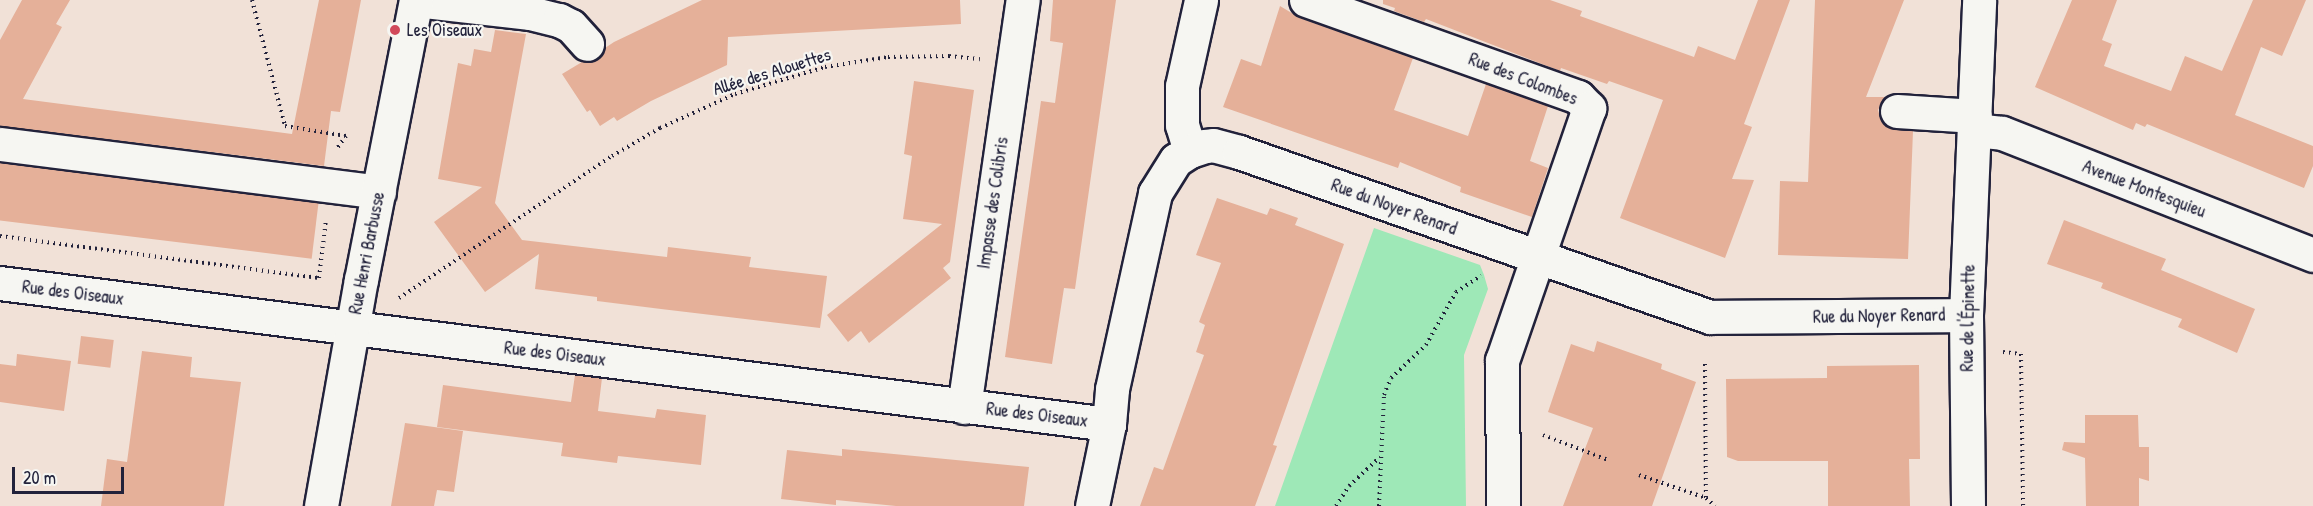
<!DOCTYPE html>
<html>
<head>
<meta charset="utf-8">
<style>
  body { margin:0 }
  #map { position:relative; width:2313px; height:506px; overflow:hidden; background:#f1e1d7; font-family:"Patrick Hand",sans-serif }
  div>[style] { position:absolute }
  .green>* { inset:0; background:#9ee8b7 }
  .building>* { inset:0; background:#e5b099; transform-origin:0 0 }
  .path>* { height:4px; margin-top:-2px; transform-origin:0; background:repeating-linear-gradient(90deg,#22223b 0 1.5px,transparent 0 6px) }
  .roads { filter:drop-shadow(2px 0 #22223b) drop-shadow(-2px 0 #22223b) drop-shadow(0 2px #22223b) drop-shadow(0 -2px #22223b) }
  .minor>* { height:33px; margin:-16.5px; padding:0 16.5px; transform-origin:16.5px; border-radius:16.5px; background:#f6f6f2 }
  .dots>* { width:16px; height:16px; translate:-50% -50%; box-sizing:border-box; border:3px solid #f6f6f2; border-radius:50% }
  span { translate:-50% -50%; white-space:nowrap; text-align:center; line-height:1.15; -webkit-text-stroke:4.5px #f6f6f2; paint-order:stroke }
  .poi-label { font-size:18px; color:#22223b }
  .left { translate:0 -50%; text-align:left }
  .street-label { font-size:18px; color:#22223b }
  .scale { position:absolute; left:12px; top:467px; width:112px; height:27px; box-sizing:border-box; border:3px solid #22223b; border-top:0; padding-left:8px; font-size:18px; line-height:21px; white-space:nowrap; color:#22223b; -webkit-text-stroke:4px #f6f6f2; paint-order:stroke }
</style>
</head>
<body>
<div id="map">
  <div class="green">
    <i style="clip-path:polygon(1374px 228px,1480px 265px,1484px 275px,1488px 289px,1464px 355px,1466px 506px,1275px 506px)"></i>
  </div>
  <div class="building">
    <i style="clip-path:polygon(22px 0,70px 0,56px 24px,62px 27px,23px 99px,292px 134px,319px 0,361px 0,340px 112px,331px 111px,324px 166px,0 126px,0 40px)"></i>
    <i style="clip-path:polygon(702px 0,960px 0,961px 24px,728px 37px,727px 65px,651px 101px,617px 121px,614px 117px,600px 126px,590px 110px,587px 112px,562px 74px,582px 62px,591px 62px,599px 58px,605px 48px,614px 42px)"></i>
    <i style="clip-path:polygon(1053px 0,1116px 0,1075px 289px,1064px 288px,1052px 364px,1005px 357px,1041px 101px,1055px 103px,1063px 43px,1050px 41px)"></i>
    <i style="clip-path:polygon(1383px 0,1550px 0,1582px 11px,1580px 16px,1694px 57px,1698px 46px,1735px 60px,1758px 0,1790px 0,1744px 124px,1752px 127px,1732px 179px,1754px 180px,1725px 258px,1620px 218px,1663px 100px,1609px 81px,1607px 84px,1561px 68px,1560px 71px,1426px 19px,1424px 22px,1394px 11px,1395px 8px,1383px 4px)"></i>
    <i style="clip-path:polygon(1815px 0,1904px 0,1866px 97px,1885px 97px,1878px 110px,1881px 120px,1886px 126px,1913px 131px,1908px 259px,1778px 255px,1780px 181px,1808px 182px)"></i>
    <i style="clip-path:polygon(2072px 0,2117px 0,2102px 40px,2112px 44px,2104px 66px,2171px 91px,2185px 56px,2222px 71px,2253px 0,2306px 0,2282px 56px,2261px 47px,2235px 115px,2313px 146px,2313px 166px,2304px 188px,2147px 124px,2145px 127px,2136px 123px,2133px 130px,2035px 87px)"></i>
    <i style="clip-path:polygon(1280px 6px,1300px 18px,1413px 58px,1394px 110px,1468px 136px,1486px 84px,1548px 106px,1530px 161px,1548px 168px,1532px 217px,1460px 192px,1461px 187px,1400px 162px,1398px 168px,1223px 107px,1241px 59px,1261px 66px)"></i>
    <i style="clip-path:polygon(495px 30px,526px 34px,495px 203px,522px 240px,667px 257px,668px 247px,751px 257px,749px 267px,827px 276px,820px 328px,661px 309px,597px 301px,597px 297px,535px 289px,539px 254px,485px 292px,434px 222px,482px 187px,438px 179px,458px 63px,471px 66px,474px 49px,491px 52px)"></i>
    <i style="clip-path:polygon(914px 81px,974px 90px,950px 262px,943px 268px,951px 278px,869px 343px,861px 331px,848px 342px,827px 315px,942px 224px,903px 219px,912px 156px,904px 154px)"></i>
    <i style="left:0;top:163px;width:321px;height:57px;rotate:7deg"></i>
    <i style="clip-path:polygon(1217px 198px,1267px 215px,1270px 208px,1298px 218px,1295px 225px,1344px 244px,1273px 445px,1277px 446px,1255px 506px,1140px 506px,1154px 467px,1163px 470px,1204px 355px,1196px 352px,1205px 325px,1199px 322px,1221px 263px,1196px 255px)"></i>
    <i style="clip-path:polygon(2064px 220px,2166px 259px,2161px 270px,2255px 309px,2237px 353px,2178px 327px,2182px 319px,2101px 288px,2103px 283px,2047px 264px)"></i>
    <i style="left:81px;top:336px;width:33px;height:28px;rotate:7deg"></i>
    <i style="clip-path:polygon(1597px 341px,1662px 364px,1661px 369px,1696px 382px,1652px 506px,1563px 506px,1593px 428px,1548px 412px,1571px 344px,1594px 352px)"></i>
    <i style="clip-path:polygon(142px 351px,192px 357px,190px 377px,241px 382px,224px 506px,101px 506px,107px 459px,127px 462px)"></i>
    <i style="clip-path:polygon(17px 354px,71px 361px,64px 411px,0 402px,0 364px,16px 366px)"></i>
    <i style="clip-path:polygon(1919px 365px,1920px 459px,1909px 459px,1910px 506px,1828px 506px,1828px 461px,1738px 461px,1727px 457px,1726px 379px,1827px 378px,1827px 366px)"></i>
    <i style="clip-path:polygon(575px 375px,602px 378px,598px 411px,655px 418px,657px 409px,706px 415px,701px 465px,618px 456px,617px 463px,561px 456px,563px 443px,437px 427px,443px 385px,571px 402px)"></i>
    <i style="clip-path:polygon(2085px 415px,2138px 415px,2139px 447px,2149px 447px,2149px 481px,2139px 478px,2139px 506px,2086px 506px,2085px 458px,2062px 450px,2064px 442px,2085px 443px)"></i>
    <i style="clip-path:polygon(405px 423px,463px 431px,454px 492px,437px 490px,434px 506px,391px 506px)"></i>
    <i style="clip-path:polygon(842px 449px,1029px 467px,1024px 506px,896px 506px,836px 500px,836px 505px,781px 499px,787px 450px,842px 456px)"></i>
  </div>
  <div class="path">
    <i style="left:252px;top:0;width:130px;rotate:75.3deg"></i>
    <i style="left:285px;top:126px;width:62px;rotate:9.3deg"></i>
    <i style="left:346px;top:136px;width:17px;rotate:126deg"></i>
    <i style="left:0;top:236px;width:322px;rotate:7.5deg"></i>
    <i style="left:319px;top:278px;width:59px;rotate:-83.2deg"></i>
    <i style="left:399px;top:298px;width:256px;rotate:-33.7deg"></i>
    <i style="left:612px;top:156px;width:56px;rotate:-30.3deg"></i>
    <i style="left:660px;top:128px;width:82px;rotate:-24.4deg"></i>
    <i style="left:735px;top:94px;width:94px;rotate:-16.7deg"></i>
    <i style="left:825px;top:67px;width:64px;rotate:-9deg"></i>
    <i style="left:888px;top:57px;width:61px;rotate:-0.9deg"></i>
    <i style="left:949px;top:56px;width:31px;rotate:6deg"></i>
    <i style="left:2003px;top:352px;width:18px;rotate:6deg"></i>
    <i style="left:2021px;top:354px;width:152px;rotate:89.2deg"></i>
    <i style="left:1705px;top:364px;width:134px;rotate:89.6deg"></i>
    <i style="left:1706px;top:498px;width:12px;rotate:42deg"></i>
    <i style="left:1543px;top:435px;width:70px;rotate:21deg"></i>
    <i style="left:1639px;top:475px;width:71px;rotate:18.9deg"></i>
    <i style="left:1336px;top:506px;width:24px;rotate:-57deg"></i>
    <i style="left:1349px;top:486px;width:42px;rotate:-43.1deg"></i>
    <i style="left:1379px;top:506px;width:111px;rotate:-87.4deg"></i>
    <i style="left:1384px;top:395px;width:18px;rotate:-68deg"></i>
    <i style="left:1391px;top:378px;width:48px;rotate:-43.3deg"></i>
    <i style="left:1426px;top:345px;width:61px;rotate:-60.5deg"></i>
    <i style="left:1456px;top:292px;width:30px;rotate:-33deg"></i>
  </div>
  <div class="roads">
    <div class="minor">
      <i style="left:416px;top:0;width:115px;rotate:6.5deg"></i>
      <i style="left:530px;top:13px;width:30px;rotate:14deg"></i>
      <i style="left:559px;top:20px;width:13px;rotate:27deg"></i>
      <i style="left:571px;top:26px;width:24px;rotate:48deg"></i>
      <i style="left:1306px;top:0;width:289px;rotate:19.6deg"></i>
      <i style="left:1578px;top:97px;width:16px;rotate:45deg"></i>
      <i style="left:1589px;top:108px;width:267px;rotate:109deg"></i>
      <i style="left:1502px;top:360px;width:146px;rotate:89.6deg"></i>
      <i style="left:1897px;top:111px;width:78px;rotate:3.7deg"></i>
      <i style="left:1974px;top:130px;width:28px;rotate:6deg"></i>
      <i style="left:2002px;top:133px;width:334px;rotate:21.4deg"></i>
      <i style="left:0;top:144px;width:382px;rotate:7.2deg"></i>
      <i style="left:1190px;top:151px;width:27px;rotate:-107deg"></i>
      <i style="left:1182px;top:125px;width:39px;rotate:-90deg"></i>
      <i style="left:1182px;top:86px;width:88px;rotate:-77.5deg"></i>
      <i style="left:0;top:283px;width:1118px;rotate:7.25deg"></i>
      <i style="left:964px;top:407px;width:411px;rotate:-81.8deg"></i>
      <i style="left:321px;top:506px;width:230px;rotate:-80deg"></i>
      <i style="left:361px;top:280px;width:285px;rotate:-78.9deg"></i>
      <i style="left:1092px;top:506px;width:84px;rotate:-78.3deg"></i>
      <i style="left:1109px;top:424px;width:35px;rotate:-85deg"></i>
      <i style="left:1112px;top:389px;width:201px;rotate:-77.6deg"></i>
      <i style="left:1155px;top:193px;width:39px;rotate:-58deg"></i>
      <i style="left:1176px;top:160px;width:17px;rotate:-33deg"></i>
      <i style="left:1190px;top:151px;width:16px;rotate:-18deg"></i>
      <i style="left:1205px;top:146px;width:8px;rotate:-7deg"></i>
      <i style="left:1213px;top:145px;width:27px;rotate:15deg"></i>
      <i style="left:1239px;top:152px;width:499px;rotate:19.3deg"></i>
      <i style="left:1710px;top:317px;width:256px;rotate:-0.4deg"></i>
      <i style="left:1968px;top:506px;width:191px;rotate:-90.6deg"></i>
      <i style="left:1966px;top:315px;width:315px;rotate:-87.6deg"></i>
    </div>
  </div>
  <div class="dots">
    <i style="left:395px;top:30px;background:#d1495b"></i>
  </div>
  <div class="poi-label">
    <span class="left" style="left:407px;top:30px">Les Oiseaux</span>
  </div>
  <div class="street-label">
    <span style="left:772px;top:72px;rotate:-17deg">Allée des Alouettes</span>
    <span style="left:1523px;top:79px;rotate:21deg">Rue des Colombes</span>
    <span style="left:2144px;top:189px;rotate:21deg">Avenue Montesquieu</span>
    <span style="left:993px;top:203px;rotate:-82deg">Impasse des Colibris</span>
    <span style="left:1394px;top:207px;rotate:20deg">Rue du Noyer Renard</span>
    <span style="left:367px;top:253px;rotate:-79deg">Rue Henri Barbusse</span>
    <span style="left:73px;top:293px;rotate:7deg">Rue des Oiseaux</span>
    <span style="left:1879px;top:316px;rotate:-1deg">Rue du Noyer Renard</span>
    <span style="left:1968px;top:318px;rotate:-89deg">Rue de l'Épinette</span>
    <span style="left:555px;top:354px;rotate:7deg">Rue des Oiseaux</span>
    <span style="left:1037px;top:415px;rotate:7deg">Rue des Oiseaux</span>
  </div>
  <div class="scale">20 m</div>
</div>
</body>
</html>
